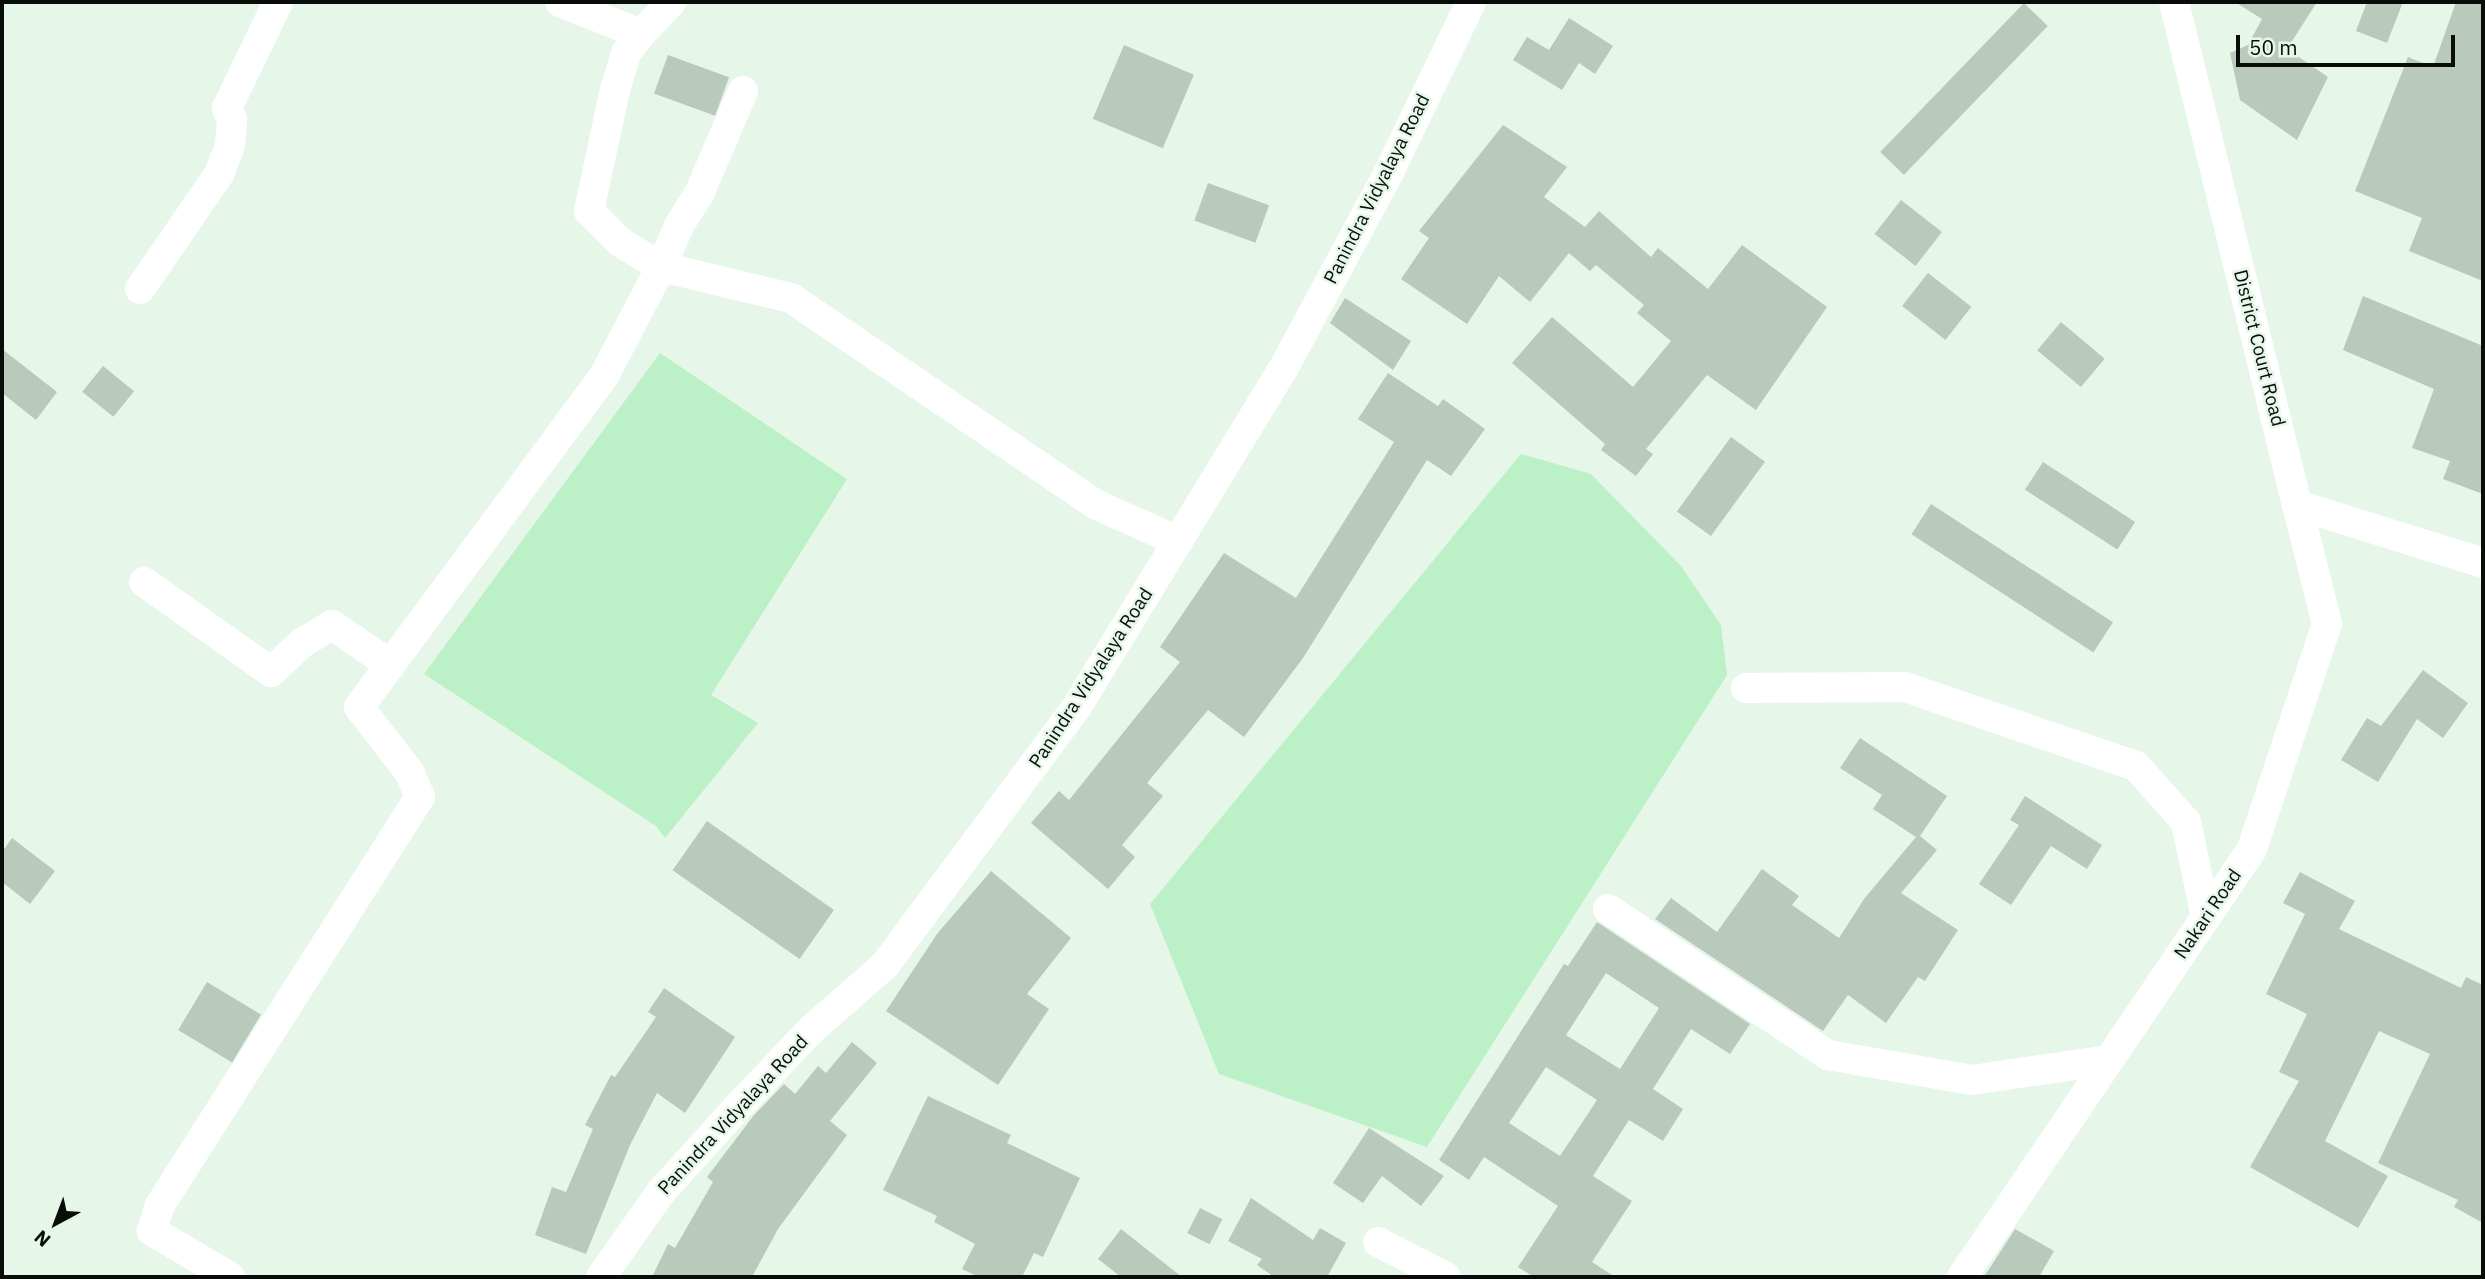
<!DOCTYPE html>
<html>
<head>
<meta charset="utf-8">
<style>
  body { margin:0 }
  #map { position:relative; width:2485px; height:1279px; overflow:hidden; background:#e6f7e9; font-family:"IBM Plex Sans",sans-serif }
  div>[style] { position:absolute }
  .green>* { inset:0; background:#bcf0c7 }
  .building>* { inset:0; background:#b9c9bc; transform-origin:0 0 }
  .minor>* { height:30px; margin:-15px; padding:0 15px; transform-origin:15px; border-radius:15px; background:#fff }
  span { translate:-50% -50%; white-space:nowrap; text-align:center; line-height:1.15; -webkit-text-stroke:5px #e6f7e9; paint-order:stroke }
  .street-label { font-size:19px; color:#080d09 }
  .frame { position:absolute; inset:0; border:4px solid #080d09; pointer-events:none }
  .north { position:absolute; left:21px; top:1188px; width:70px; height:70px; -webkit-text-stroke:5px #e6f7e9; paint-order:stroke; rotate:221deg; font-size:19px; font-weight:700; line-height:28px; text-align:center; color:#080d09 }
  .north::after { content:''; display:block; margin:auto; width:24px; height:32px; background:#080d09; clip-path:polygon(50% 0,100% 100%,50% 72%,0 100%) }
  .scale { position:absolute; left:2236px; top:35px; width:219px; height:32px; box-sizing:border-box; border:4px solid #080d09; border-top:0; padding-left:9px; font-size:21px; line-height:24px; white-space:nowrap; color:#080d09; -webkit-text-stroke:5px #e6f7e9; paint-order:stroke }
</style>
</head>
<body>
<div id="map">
  <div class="green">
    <i style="clip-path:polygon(660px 353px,847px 479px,711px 695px,758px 723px,665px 838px,656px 826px,424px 674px)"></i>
    <i style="clip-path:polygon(1521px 454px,1591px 474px,1681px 566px,1721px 625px,1727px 675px,1427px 1147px,1219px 1074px,1150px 904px)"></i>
  </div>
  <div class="building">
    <i style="clip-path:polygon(2235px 2px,2317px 2px,2287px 49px,2328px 77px,2297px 140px,2240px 100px,2230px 53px,2248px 45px,2262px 19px)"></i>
    <i style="clip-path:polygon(2367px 2px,2403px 2px,2387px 43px,2356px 31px)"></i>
    <i style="clip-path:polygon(2456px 2px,2483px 2px,2483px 281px,2409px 251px,2422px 218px,2355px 191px,2408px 57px,2433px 67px)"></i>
    <i style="left:2024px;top:3px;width:33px;height:207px;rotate:44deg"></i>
    <i style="clip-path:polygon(1569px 18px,1613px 46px,1595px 74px,1579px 63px,1562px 90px,1513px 60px,1527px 37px,1549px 50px)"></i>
    <i style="left:1124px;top:45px;width:76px;height:80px;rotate:23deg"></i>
    <i style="left:668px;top:55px;width:65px;height:41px;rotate:20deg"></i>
    <i style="clip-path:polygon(1503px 125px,1567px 167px,1544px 197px,1585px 227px,1599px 211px,1651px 257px,1658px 248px,1708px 289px,1742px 245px,1827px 307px,1756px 410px,1707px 375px,1646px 449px,1653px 454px,1636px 476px,1601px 450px,1605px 444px,1512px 363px,1552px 317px,1633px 387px,1671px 341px,1637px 313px,1644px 305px,1596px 265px,1590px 271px,1569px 253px,1530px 302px,1499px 276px,1467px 324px,1401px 279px,1429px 238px,1419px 231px)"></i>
    <i style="left:1208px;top:183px;width:65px;height:40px;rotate:20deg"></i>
    <i style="left:1901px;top:200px;width:52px;height:43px;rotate:38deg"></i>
    <i style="left:1928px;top:273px;width:55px;height:42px;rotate:38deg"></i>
    <i style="clip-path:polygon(2363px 296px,2483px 346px,2483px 494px,2443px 479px,2450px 461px,2412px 448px,2434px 389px,2343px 350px)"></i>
    <i style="clip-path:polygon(1345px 298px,1411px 341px,1393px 370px,1330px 323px)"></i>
    <i style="left:2061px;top:322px;width:57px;height:37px;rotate:40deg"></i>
    <i style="clip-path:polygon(2px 349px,57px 392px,36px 420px,2px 393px)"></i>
    <i style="left:103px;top:366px;width:40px;height:33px;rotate:39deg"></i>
    <i style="clip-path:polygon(1388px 373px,1438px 406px,1443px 399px,1485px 429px,1451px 476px,1427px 460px,1303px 658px,1244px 737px,1208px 710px,1147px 783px,1163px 796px,1122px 845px,1135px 857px,1108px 889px,1031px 823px,1059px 791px,1069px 800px,1180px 662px,1160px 647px,1224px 553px,1296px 598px,1394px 442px,1358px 419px)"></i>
    <i style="left:1731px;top:437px;width:42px;height:92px;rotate:36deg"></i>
    <i style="left:2043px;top:462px;width:110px;height:33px;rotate:33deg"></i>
    <i style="left:1931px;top:504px;width:217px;height:36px;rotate:33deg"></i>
    <i style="clip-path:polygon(2423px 670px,2468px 703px,2443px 738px,2417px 719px,2378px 782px,2341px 760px,2367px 718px,2381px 726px)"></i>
    <i style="clip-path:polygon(1860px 738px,1947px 796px,1920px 836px,1937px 850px,1901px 893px,1958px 930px,1925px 981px,1918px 977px,1886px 1023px,1848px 995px,1823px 1031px,1655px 919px,1671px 898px,1717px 932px,1762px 869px,1799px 896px,1792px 905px,1839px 938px,1864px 899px,1916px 837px,1873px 809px,1882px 795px,1840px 768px)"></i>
    <i style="clip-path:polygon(2025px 796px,2102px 845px,2087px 869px,2051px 846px,2011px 905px,1979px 884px,2019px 825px,2010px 820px)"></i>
    <i style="left:707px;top:821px;width:155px;height:60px;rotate:35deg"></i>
    <i style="clip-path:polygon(12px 838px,55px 871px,30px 904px,2px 882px,2px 852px)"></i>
    <i style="clip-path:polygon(991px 871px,1071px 938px,1027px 994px,1049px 1009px,998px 1085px,886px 1011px,937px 934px)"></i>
    <i style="clip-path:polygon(2300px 872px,2355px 901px,2339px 929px,2461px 988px,2466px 977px,2483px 985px,2483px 1223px,2454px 1207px,2458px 1200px,2378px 1163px,2430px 1054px,2379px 1031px,2325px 1141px,2388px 1176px,2358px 1228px,2250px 1167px,2299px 1081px,2279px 1072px,2307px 1014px,2266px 994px,2305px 914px,2283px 903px)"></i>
    <i style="clip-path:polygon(evenodd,1597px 922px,1750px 1024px,1730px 1054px,1691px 1029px,1653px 1089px,1683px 1109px,1663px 1141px,1629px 1120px,1593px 1176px,1632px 1201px,1592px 1262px,1615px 1277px,1534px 1277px,1518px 1267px,1558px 1206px,1484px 1157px,1469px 1180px,1439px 1160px,1564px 964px,1568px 966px,1597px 922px,1606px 973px,1659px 1008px,1620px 1069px,1566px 1035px,1606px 973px,1597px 922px,1546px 1067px,1597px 1100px,1560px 1156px,1509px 1123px,1546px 1067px)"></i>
    <i style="left:207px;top:982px;width:63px;height:56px;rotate:31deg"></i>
    <i style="clip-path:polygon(664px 988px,735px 1037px,685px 1113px,657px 1093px,630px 1145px,586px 1254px,535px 1235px,552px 1187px,566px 1192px,593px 1129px,585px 1125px,611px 1075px,615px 1077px,656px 1017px,648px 1012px)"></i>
    <i style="clip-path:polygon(852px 1042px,877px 1063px,830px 1121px,847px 1135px,778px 1229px,752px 1277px,652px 1277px,668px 1244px,675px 1248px,713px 1182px,707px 1177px,754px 1115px,784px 1084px,795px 1094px,818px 1066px,826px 1073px)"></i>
    <i style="clip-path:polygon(928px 1096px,1011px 1135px,1007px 1143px,1080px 1178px,1043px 1257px,1034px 1253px,1022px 1277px,979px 1277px,962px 1269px,975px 1244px,934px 1222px,937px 1216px,883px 1190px)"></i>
    <i style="clip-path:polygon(1369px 1128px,1444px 1176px,1421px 1206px,1382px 1176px,1363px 1203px,1333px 1183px)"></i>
    <i style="clip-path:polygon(1251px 1198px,1313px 1240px,1320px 1228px,1346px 1243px,1327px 1277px,1274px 1277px,1257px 1265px,1262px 1259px,1228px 1241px)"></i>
    <i style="left:1200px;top:1208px;width:25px;height:28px;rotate:27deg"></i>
    <i style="clip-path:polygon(1121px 1229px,1182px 1277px,1121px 1277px,1098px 1259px)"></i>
    <i style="clip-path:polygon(2015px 1229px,2054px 1251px,2039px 1277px,1984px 1277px)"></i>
  </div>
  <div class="minor">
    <i style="left:2174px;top:2px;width:518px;rotate:76.26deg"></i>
    <i style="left:2297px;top:505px;width:195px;rotate:17.3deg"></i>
    <i style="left:641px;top:34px;width:44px;rotate:-46.8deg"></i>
    <i style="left:743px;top:91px;width:110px;rotate:113.1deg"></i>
    <i style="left:700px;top:192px;width:40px;rotate:122deg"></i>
    <i style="left:679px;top:226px;width:45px;rotate:113.7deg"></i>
    <i style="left:661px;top:267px;width:134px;rotate:13.4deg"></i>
    <i style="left:791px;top:298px;width:369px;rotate:34.1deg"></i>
    <i style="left:1097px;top:505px;width:89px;rotate:24deg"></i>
    <i style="left:140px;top:289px;width:140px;rotate:-55.5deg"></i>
    <i style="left:219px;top:174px;width:31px;rotate:-69deg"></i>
    <i style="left:230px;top:145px;width:25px;rotate:-85deg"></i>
    <i style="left:232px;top:120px;width:13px;rotate:-113deg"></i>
    <i style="left:227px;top:108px;width:118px;rotate:-64.3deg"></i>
    <i style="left:144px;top:582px;width:156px;rotate:35.3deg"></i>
    <i style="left:271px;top:672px;width:42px;rotate:-43.1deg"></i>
    <i style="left:302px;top:643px;width:35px;rotate:-31deg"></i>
    <i style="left:332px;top:625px;width:71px;rotate:34.1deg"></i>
    <i style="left:1746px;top:688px;width:159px;rotate:-0.4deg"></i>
    <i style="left:1905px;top:687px;width:244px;rotate:18.9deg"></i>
    <i style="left:2136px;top:766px;width:75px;rotate:48.2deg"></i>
    <i style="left:2186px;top:822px;width:97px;rotate:78.1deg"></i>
    <i style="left:1608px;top:909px;width:264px;rotate:33.6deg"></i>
    <i style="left:1828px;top:1055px;width:146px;rotate:9.8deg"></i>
    <i style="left:1972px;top:1080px;width:138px;rotate:-8.3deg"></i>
    <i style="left:1378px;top:1242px;width:76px;rotate:27.2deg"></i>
    <i style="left:230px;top:1277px;width:91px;rotate:-149.5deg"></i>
    <i style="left:152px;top:1231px;width:27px;rotate:-73deg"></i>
    <i style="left:160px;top:1205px;width:484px;rotate:-57.5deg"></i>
    <i style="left:420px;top:797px;width:26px;rotate:-113deg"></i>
    <i style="left:410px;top:773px;width:83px;rotate:-127.7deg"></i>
    <i style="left:359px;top:707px;width:414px;rotate:-53.5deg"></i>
    <i style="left:605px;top:374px;width:121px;rotate:-62.4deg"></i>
    <i style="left:661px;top:267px;width:48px;rotate:-148.6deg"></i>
    <i style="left:620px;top:242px;width:44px;rotate:-135deg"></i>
    <i style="left:589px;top:211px;width:124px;rotate:-77.9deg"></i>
    <i style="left:615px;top:90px;width:39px;rotate:-73deg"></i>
    <i style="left:626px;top:53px;width:24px;rotate:-52deg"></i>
    <i style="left:641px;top:34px;width:87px;rotate:-158.4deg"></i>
    <i style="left:601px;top:1277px;width:104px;rotate:-54.8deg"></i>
    <i style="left:661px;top:1192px;width:110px;rotate:-47.9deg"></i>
    <i style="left:735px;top:1110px;width:112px;rotate:-46.5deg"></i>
    <i style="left:812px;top:1029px;width:97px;rotate:-41.2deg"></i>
    <i style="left:885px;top:965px;width:320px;rotate:-53.4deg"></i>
    <i style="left:1076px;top:708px;width:395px;rotate:-58.6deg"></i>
    <i style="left:1282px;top:371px;width:224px;rotate:-61.7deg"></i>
    <i style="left:1388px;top:174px;width:191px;rotate:-64.2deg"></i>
    <i style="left:1962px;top:1277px;width:517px;rotate:-55.88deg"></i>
    <i style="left:2252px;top:849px;width:237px;rotate:-71.6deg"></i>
    <i style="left:2327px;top:624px;width:123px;rotate:-104.1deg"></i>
  </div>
  <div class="street-label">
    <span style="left:1377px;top:189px;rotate:-63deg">Panindra Vidyalaya Road</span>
    <span style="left:2259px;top:348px;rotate:76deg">District Court Road</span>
    <span style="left:1091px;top:678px;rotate:-57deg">Panindra Vidyalaya Road</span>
    <span style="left:2208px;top:914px;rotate:-56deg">Nakari Road</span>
    <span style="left:733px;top:1115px;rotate:-47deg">Panindra Vidyalaya Road</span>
  </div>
  <div class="frame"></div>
  <div class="north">N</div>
  <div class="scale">50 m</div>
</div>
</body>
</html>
